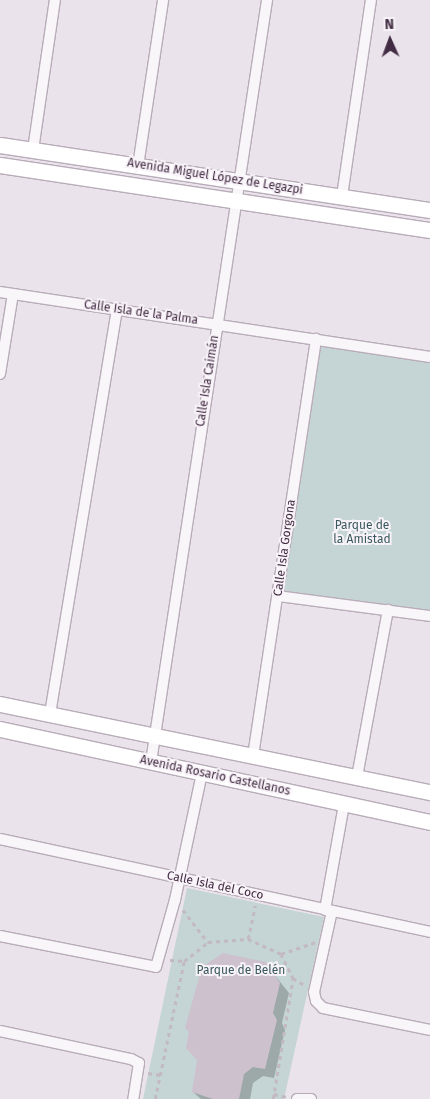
<!DOCTYPE html>
<html>
<head>
<meta charset="utf-8">
<style>
  body { margin:0 }
  #map { position:relative; width:430px; height:1099px; overflow:hidden; background:#eae3eb; font-family:"Fira Sans",sans-serif }
  div>[style] { position:absolute }
  .green>* { inset:0; background:#c5d4d4 }
  .shadow>* { inset:0; background:#0003 }
  .building>* { inset:0; background:#cdc1ce }
  .path>* { height:2.5px; margin-top:-1.25px; transform-origin:0; background:repeating-linear-gradient(90deg,#c2b9c2 0 4px,transparent 0 8px) }
  .roads { filter:drop-shadow(1px 0 #b8acb9) drop-shadow(-1px 0 #b8acb9) drop-shadow(0 1px #b8acb9) drop-shadow(0 -1px #b8acb9) }
  .street>* { height:10px; margin:-5px; padding:0 5px; transform-origin:5px; border-radius:5px; background:#f9f6f9 }
  .secondary>* { height:15px; margin:-7.5px; padding:0 7.5px; transform-origin:7.5px; border-radius:7.5px; background:#fff }
  span { translate:-50% -50%; white-space:nowrap; text-align:center; line-height:1.15; -webkit-text-stroke:4px #f8f3f8; paint-order:stroke }
  .street-label { font-size:12px; color:#422c43 }
  .park-label { font-size:12px; color:#39595e }
  .north { position:absolute; left:365px; top:15px; width:50px; height:50px; -webkit-text-stroke:4px #f8f3f8; paint-order:stroke; rotate:358deg; font-size:14px; font-weight:700; line-height:20px; text-align:center; color:#422c43 }
  .north::after { content:''; display:block; margin:auto; width:18px; height:22px; background:#422c43; clip-path:polygon(50% 0,100% 100%,50% 72%,0 100%) }
</style>
</head>
<body>
<div id="map">
  <div class="green">
    <i style="clip-path:polygon(320px 345px,430px 361px,430px 611px,284px 592px)"></i>
    <i style="clip-path:polygon(187px 888px,324px 917px,284px 1099px,143px 1099px)"></i>
  </div>
  <div class="shadow">
    <i style="clip-path:polygon(265px 963px,289px 993px,282px 1023px,285px 1030px,274px 1078px,263px 1076px,253px 1083px,250px 1099px,201px 1099px,193px 1092px,198px 1060px)"></i>
  </div>
  <div class="building">
    <i style="clip-path:polygon(223px 953px,266px 962px,280px 983px,273px 1013px,277px 1020px,265px 1069px,253px 1067px,244px 1074px,239px 1099px,213px 1099px,192px 1092px,197px 1060px,186px 1048px,189px 1032px,185px 1028px,202px 967px)"></i>
  </div>
  <div class="path">
    <i style="left:183px;top:910px;width:41px;rotate:52deg"></i>
    <i style="left:248px;top:939px;width:34px;rotate:-78deg"></i>
    <i style="left:281px;top:954px;width:36px;rotate:-19deg"></i>
    <i style="left:170px;top:960px;width:14px;rotate:4deg"></i>
    <i style="left:184px;top:961px;width:31px;rotate:-38deg"></i>
    <i style="left:208px;top:942px;width:40px;rotate:-4.3deg"></i>
    <i style="left:248px;top:939px;width:36px;rotate:24deg"></i>
    <i style="left:281px;top:954px;width:27px;rotate:63deg"></i>
    <i style="left:293px;top:978px;width:13px;rotate:32deg"></i>
    <i style="left:148px;top:1073px;width:13px;rotate:9deg"></i>
    <i style="left:274px;top:1094px;width:13px;rotate:13deg"></i>
    <i style="left:155px;top:1099px;width:141px;rotate:-78.1deg"></i>
    <i style="left:273px;top:1099px;width:123px;rotate:-80.6deg"></i>
  </div>
  <div class="roads">
    <div class="street">
      <i style="left:33px;top:150px;width:152px;rotate:-81.7deg"></i>
      <i style="left:138px;top:166px;width:168px;rotate:-81.4deg"></i>
      <i style="left:342px;top:196px;width:198px;rotate:-81.6deg"></i>
      <i style="left:0;top:292px;width:435px;rotate:8.6deg"></i>
      <i style="left:0;top:374px;width:81px;rotate:-80.8deg"></i>
      <i style="left:278px;top:596px;width:153px;rotate:7.5deg"></i>
      <i style="left:50px;top:714px;width:411px;rotate:-80.6deg"></i>
      <i style="left:253px;top:756px;width:422px;rotate:-81.4deg"></i>
      <i style="left:151px;top:762px;width:771px;rotate:-81.34deg"></i>
      <i style="left:357px;top:777px;width:170px;rotate:-79.5deg"></i>
      <i style="left:0;top:839px;width:440px;rotate:12.2deg"></i>
      <i style="left:325px;top:910px;width:108px;rotate:-79.8deg"></i>
      <i style="left:332px;top:911px;width:83px;rotate:102.5deg"></i>
      <i style="left:314px;top:992px;width:9px;rotate:77deg"></i>
      <i style="left:316px;top:1001px;width:10px;rotate:45deg"></i>
      <i style="left:323px;top:1008px;width:109px;rotate:11.6deg"></i>
      <i style="left:0;top:936px;width:159px;rotate:11.2deg"></i>
      <i style="left:156px;top:967px;width:70px;rotate:-74.2deg"></i>
      <i style="left:175px;top:900px;width:130px;rotate:-78deg"></i>
      <i style="left:0;top:1031px;width:134px;rotate:12.1deg"></i>
      <i style="left:131px;top:1059px;width:9px;rotate:27deg"></i>
      <i style="left:139px;top:1063px;width:36px;rotate:99deg"></i>
      <i style="left:297px;top:1099px;width:14px"></i>
    </div>
    <div class="secondary">
      <i style="left:0;top:145px;width:435px;rotate:8.6deg"></i>
      <i style="left:0;top:165px;width:435px;rotate:8.6deg"></i>
      <i style="left:0;top:704px;width:439px;rotate:11.6deg"></i>
      <i style="left:0;top:729px;width:440px;rotate:12.2deg"></i>
    </div>
  </div>
  <div class="street-label">
    <span style="left:215px;top:177px;rotate:9deg">Avenida Miguel López de Legazpi</span>
    <span style="left:141px;top:313px;rotate:8deg">Calle Isla de la Palma</span>
    <span style="left:208px;top:381px;rotate:-81deg">Calle Isla Caimán</span>
    <span style="left:285px;top:548px;rotate:-82deg">Calle Isla Gorgona</span>
    <span style="left:215px;top:776px;rotate:12deg">Avenida Rosario Castellanos</span>
    <span style="left:215px;top:886px;rotate:12deg">Calle Isla del Coco</span>
  </div>
  <div class="park-label">
    <span style="left:362px;top:533px">Parque de<br>la Amistad</span>
    <span style="left:241px;top:971px">Parque de Belén</span>
  </div>
  <div class="north">N</div>
</div>
</body>
</html>
